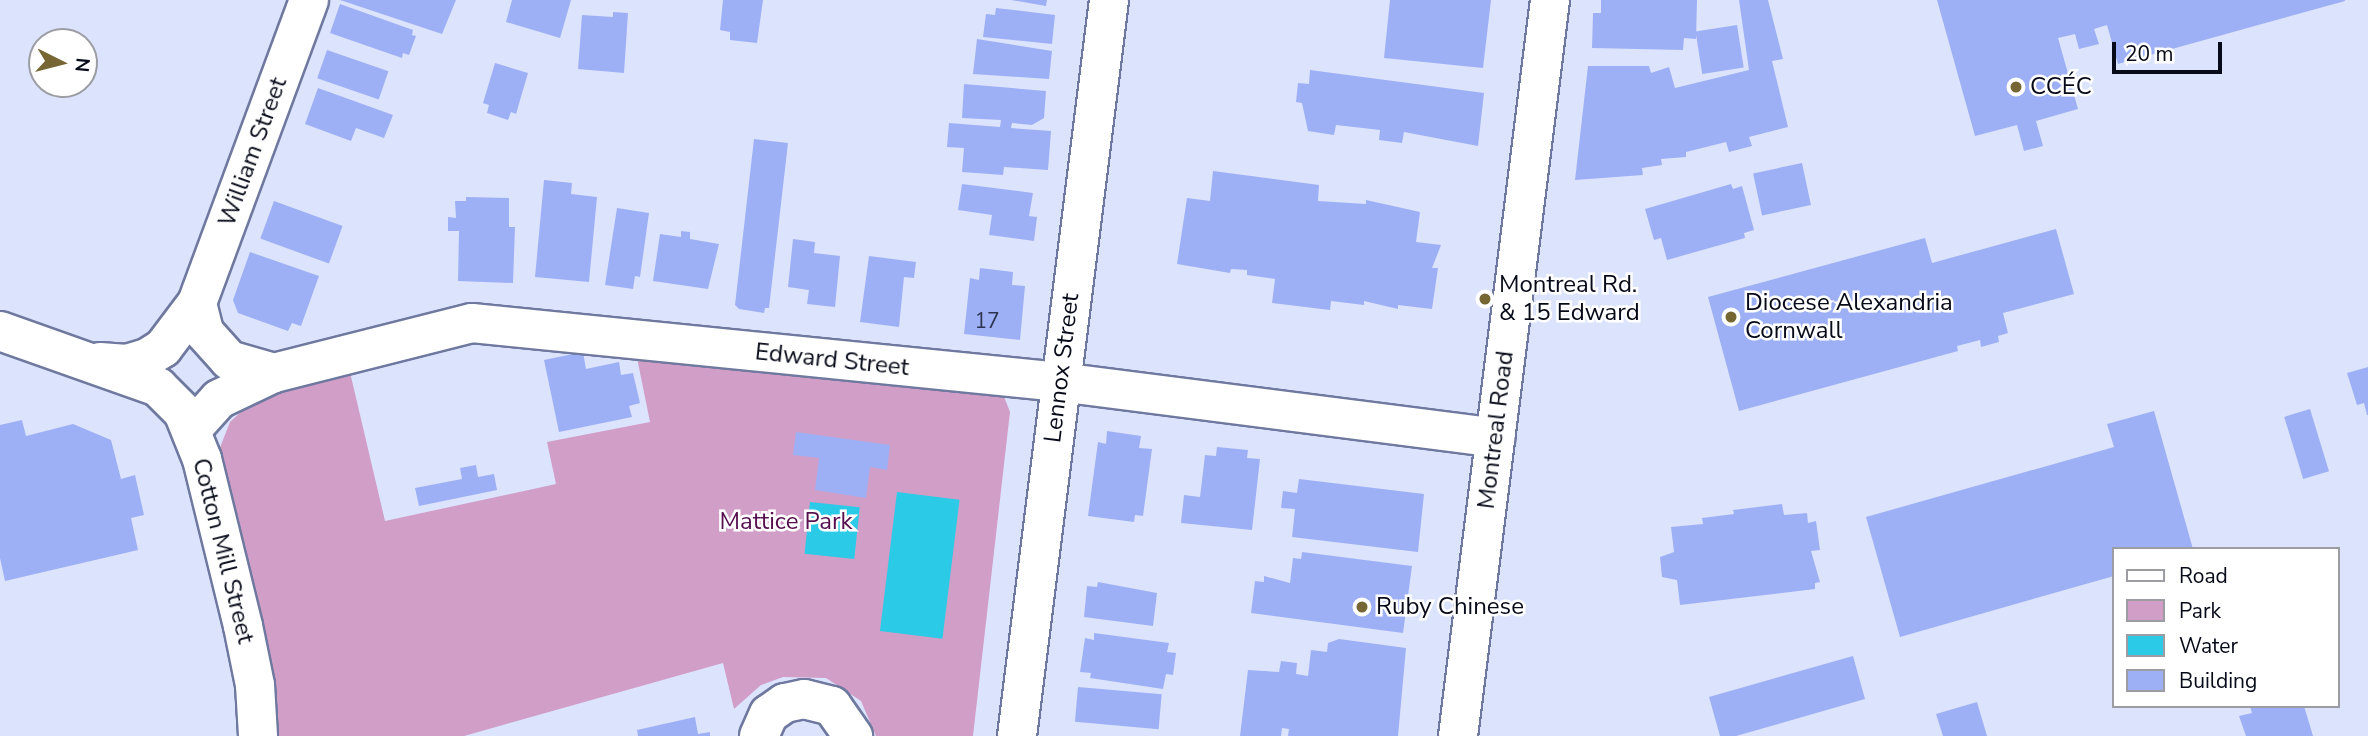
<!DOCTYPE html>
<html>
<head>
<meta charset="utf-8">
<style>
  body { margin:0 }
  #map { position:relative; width:2368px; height:736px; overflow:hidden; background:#dce3fd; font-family:"Nunito Sans",sans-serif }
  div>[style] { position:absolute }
  .green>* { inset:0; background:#d19ec8 }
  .water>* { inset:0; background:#2bcae6; transform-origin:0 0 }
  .building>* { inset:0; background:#9eb0f5; transform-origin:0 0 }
  .roads { filter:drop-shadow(2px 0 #6f799f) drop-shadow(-2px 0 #6f799f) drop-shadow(0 2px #6f799f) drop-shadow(0 -2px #6f799f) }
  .street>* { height:38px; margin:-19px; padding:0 19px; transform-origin:19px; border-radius:19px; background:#fff }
  .primary>* { height:38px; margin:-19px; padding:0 19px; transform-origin:19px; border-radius:19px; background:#fff }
  .dots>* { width:19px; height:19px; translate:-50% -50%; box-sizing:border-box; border:4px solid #fff; border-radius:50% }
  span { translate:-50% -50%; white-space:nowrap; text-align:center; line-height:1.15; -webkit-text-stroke:5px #fff; paint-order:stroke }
  .number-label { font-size:21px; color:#2d344f }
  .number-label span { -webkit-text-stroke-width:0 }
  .poi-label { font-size:24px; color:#070a18 }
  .left { translate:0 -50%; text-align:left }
  .street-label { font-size:24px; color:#070a18 }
  .park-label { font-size:24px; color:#560f4f }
  .legend { position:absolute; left:2112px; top:547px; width:228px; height:161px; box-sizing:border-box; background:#fff; border:2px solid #9c9da3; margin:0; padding:9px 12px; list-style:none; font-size:21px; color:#070a18 }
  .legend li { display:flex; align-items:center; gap:14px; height:35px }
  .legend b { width:35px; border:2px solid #9c9da3 }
  .north { position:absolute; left:28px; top:28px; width:70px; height:70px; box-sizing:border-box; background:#fff; border:2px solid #9c9da3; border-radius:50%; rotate:96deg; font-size:19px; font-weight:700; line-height:28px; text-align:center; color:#070a18 }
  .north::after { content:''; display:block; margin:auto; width:24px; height:32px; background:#756633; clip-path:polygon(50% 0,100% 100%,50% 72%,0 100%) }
  .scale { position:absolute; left:2112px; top:42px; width:110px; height:32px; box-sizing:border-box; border:4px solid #070a18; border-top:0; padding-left:9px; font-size:21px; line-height:24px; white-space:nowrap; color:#070a18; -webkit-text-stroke:5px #fff; paint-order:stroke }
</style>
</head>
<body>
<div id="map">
  <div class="green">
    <i style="clip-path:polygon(635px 348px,1003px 394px,1010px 412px,973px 736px,876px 736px,861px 701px,826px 678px,783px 677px,761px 685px,734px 709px,723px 663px,464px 736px,269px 736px,219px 450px,230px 422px,256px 398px,349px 368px,385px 521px,556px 484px,547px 442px,650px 422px)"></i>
  </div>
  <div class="water">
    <i style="left:897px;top:492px;width:63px;height:140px;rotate:7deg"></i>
    <i style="left:810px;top:502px;width:50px;height:52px;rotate:6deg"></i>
  </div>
  <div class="building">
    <i style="clip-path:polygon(340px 0,456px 0,442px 34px)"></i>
    <i style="clip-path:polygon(512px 0,571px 0,560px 38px,506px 22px)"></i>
    <i style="clip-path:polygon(723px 0,763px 0,757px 43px,730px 40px,730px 32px,720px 30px)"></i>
    <i style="clip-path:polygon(1011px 0,1047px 0,1046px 6px)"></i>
    <i style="clip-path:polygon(1390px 0,1491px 0,1483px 68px,1384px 58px)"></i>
    <i style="clip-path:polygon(1601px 0,1697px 0,1696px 39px,1684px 38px,1683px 50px,1592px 48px,1593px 13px,1601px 13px)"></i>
    <i style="clip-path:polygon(1739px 0,1768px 0,1783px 59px,1772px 61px,1788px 127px,1749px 137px,1752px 146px,1729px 152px,1726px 142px,1686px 152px,1686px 157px,1661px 159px,1662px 165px,1642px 168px,1643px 175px,1575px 180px,1588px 66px,1649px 66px,1651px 73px,1669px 67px,1675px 88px,1749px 70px)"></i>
    <i style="clip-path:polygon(1937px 0,2345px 0,2345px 1px,2118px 64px,2107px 25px,2094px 29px,2099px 44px,2079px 49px,2075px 34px,2058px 38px,2078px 109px,2036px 121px,2043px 146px,2024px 151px,2017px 125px,1975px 136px)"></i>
    <i style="clip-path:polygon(340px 4px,413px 30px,412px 35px,416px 36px,409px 55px,403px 53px,402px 58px,330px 33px)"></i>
    <i style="clip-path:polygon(996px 8px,1055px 15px,1052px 44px,983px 37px,986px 14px,995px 15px)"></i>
    <i style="clip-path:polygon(613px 12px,628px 13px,624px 73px,578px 69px,582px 15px,613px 17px)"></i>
    <i style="left:1737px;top:25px;width:43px;height:42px;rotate:81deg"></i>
    <i style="clip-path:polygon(977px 39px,1052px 51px,1049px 79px,973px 74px)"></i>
    <i style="left:327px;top:50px;width:65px;height:30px;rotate:19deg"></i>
    <i style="clip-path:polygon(495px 63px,528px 73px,516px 114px,511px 112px,508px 120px,487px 113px,489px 105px,483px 103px)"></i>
    <i style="clip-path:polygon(1310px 70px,1484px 93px,1478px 146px,1404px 132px,1402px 143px,1379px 140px,1380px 130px,1336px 125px,1334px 135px,1308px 131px,1302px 103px,1296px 102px,1298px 83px,1309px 84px)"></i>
    <i style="clip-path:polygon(964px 84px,1046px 91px,1044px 118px,1032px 125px,1012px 123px,1011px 128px,1051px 131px,1048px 170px,1004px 167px,1003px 175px,962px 172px,964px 148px,947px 147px,949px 123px,1000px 127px,1001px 120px,962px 118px)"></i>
    <i style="clip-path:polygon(318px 88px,393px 115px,384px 138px,356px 128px,351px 141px,305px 124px)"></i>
    <i style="clip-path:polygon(754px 139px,788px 143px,769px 308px,765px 308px,764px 313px,739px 309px,735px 305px)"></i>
    <i style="left:1802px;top:163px;width:43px;height:50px;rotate:78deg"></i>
    <i style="clip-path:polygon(1213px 171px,1319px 185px,1318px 201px,1366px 204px,1366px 200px,1420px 212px,1416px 242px,1441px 245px,1432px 268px,1438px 268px,1432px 309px,1398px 305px,1398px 309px,1364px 301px,1364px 305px,1331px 301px,1330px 310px,1272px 303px,1275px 279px,1247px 275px,1247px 270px,1231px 269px,1230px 273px,1177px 264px,1187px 198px,1210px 201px)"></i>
    <i style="clip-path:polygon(544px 180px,572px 183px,571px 194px,597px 197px,589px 282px,535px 277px)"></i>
    <i style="clip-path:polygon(962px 184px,1033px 193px,1029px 216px,1037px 217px,1034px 241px,989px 235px,992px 215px,958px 210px)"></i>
    <i style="clip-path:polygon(1731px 184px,1733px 189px,1742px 186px,1754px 230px,1744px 233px,1745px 238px,1667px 260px,1661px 238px,1654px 240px,1645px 209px)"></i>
    <i style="clip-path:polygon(466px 197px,509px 198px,509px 227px,515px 227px,513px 283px,458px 281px,459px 231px,448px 231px,448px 217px,456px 218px,455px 201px,466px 201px)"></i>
    <i style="left:274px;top:201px;width:73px;height:40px;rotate:20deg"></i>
    <i style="clip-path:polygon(617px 208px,649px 213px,640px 277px,635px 276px,633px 289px,605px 285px)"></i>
    <i style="clip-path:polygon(2056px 229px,2074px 294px,2003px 313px,2008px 333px,1998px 336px,1999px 342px,1981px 347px,1980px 340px,1957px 346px,1958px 351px,1739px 411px,1708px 297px,1925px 238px,1932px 263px)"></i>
    <i style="clip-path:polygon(681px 231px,690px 232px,690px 239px,719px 244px,708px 289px,653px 281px,660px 234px,681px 237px)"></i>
    <i style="clip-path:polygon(793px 239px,815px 242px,814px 253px,840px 256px,835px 307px,807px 304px,809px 290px,788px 287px)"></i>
    <i style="clip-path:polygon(250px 252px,319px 276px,301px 326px,292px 323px,288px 331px,238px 313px,233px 300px)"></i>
    <i style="clip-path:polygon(869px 256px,916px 262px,914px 278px,904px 277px,899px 327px,860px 322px)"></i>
    <i style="clip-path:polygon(980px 268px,1013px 272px,1012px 285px,1025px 286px,1020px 340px,964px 334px,970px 278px,979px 280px)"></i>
    <i style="clip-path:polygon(583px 352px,586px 369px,619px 362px,621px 375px,633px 373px,640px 403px,629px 406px,632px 417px,559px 432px,544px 360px)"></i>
    <i style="clip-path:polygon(2368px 367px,2368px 415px,2367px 415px,2364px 403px,2357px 405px,2347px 373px)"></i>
    <i style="left:2310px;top:409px;width:65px;height:27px;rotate:73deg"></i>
    <i style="clip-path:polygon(2154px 411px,2193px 549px,2114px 549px,2114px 576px,1900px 637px,1866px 517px,2114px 447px,2107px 424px)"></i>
    <i style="clip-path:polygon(22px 420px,26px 436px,73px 424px,111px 440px,121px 479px,135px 475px,144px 515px,131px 518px,138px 550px,5px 581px,0 558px,0 425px)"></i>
    <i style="clip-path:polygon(1107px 431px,1141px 436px,1139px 448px,1152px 449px,1143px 516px,1135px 515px,1134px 522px,1088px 516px,1098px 442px,1106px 444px)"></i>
    <i style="clip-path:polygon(796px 432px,890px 445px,887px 470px,870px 467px,866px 498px,815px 490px,819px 458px,793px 455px)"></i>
    <i style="clip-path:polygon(1217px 447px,1248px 450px,1247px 458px,1260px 459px,1252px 530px,1181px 523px,1184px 495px,1200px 497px,1205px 455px,1216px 456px)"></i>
    <i style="clip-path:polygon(476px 465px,478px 477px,494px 474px,497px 490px,419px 506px,415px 488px,462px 479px,460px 468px)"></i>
    <i style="clip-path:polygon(1299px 479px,1424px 494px,1418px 552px,1292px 537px,1295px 509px,1281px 508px,1283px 491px,1297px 493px)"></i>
    <i style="clip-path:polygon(1782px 504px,1784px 515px,1807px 513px,1808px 523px,1816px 521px,1820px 550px,1811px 551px,1820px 582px,1815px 583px,1815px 589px,1680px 605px,1677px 580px,1662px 577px,1660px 557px,1674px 552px,1671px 527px,1703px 524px,1702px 518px,1734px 514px,1733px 510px)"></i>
    <i style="clip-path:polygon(1302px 552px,1412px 566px,1403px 633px,1251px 613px,1255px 581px,1264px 582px,1264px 576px,1290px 583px,1293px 558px,1301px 559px)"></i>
    <i style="clip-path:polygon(1098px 582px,1157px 593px,1153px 626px,1084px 617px,1087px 586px,1097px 587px)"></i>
    <i style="clip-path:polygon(1094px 633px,1169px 643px,1167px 652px,1176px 653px,1173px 675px,1166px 674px,1163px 689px,1090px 678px,1091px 673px,1080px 672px,1085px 638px,1094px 640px)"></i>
    <i style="clip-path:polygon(1339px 639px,1406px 648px,1398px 736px,1288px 736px,1289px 729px,1282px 728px,1281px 736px,1240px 736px,1248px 670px,1279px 672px,1281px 661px,1297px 663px,1296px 674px,1308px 676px,1311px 650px,1327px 652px,1328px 643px)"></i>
    <i style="clip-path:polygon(1853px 656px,1865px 699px,1736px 736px,1720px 736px,1709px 697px)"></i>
    <i style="left:1078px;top:687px;width:84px;height:35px;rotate:5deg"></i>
    <i style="clip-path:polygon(1977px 702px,1987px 736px,1943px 736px,1936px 714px)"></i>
    <i style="clip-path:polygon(2250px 706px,2304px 706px,2313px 736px,2246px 736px,2239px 716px,2252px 713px)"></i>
    <i style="clip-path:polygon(695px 717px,698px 734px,710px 732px,710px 736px,638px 736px,637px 730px)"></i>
  </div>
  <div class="roads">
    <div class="street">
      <i style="left:197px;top:303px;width:323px;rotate:-69.7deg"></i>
      <i style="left:0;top:331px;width:168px;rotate:19.5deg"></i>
      <i style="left:158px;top:387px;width:35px;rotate:45deg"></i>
      <i style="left:183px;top:412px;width:51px;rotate:68deg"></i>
      <i style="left:202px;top:459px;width:172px;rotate:76.2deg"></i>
      <i style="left:243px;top:626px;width:60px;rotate:78.5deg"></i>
      <i style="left:255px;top:685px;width:51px;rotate:86.6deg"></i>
      <i style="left:100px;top:362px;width:27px;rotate:4deg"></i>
      <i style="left:127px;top:364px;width:21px;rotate:-17deg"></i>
      <i style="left:147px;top:358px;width:19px;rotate:-32deg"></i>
      <i style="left:163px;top:348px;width:56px;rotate:-52.9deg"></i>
      <i style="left:197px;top:303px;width:30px;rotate:76deg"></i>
      <i style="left:204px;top:332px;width:38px;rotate:48deg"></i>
      <i style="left:229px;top:360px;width:47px;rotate:16.1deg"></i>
      <i style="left:192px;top:429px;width:40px;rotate:-48deg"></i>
      <i style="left:219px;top:399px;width:61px;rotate:-25.3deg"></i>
      <i style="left:274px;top:373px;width:204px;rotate:-14.2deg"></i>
      <i style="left:472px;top:323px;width:591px;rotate:5.73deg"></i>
      <i style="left:1060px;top:382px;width:439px;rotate:7.3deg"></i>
      <i style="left:759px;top:736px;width:24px;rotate:-66deg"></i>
      <i style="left:769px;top:714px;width:19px;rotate:-35deg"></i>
      <i style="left:785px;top:703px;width:19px;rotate:-12deg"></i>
      <i style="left:804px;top:699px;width:29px;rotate:14deg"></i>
      <i style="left:832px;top:706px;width:37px;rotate:55deg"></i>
      <i style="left:1017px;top:736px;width:742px;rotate:-82.87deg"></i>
    </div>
    <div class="primary">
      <i style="left:1458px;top:736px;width:742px;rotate:-82.87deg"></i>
    </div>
  </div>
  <div class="dots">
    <i style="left:2016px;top:87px;background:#756633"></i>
    <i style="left:1485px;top:299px;background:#756633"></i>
    <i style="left:1731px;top:317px;background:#756633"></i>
    <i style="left:1362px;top:607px;background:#756633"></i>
  </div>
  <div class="number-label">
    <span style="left:987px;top:321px">17</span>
  </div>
  <div class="poi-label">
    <span class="left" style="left:2030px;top:87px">CCÉC</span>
    <span class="left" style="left:1499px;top:299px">Montreal Rd.<br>&amp; 15 Edward</span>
    <span class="left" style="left:1745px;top:317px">Diocese Alexandria<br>Cornwall</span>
    <span class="left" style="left:1376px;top:607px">Ruby Chinese</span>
  </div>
  <div class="street-label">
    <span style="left:253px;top:152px;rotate:-70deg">William Street</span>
    <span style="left:832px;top:360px;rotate:6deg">Edward Street</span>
    <span style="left:1062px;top:368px;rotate:-83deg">Lennox Street</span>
    <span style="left:1496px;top:430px;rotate:-83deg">Montreal Road</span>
    <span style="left:223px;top:551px;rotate:76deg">Cotton Mill Street</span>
  </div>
  <div class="park-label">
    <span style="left:786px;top:522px">Mattice Park</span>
  </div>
  <ul class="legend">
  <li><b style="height:9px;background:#fff"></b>Road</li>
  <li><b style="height:19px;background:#d19ec8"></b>Park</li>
  <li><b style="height:19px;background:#2bcae6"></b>Water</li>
  <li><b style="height:19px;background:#9eb0f5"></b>Building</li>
  </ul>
  <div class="north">N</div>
  <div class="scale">20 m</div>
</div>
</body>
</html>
